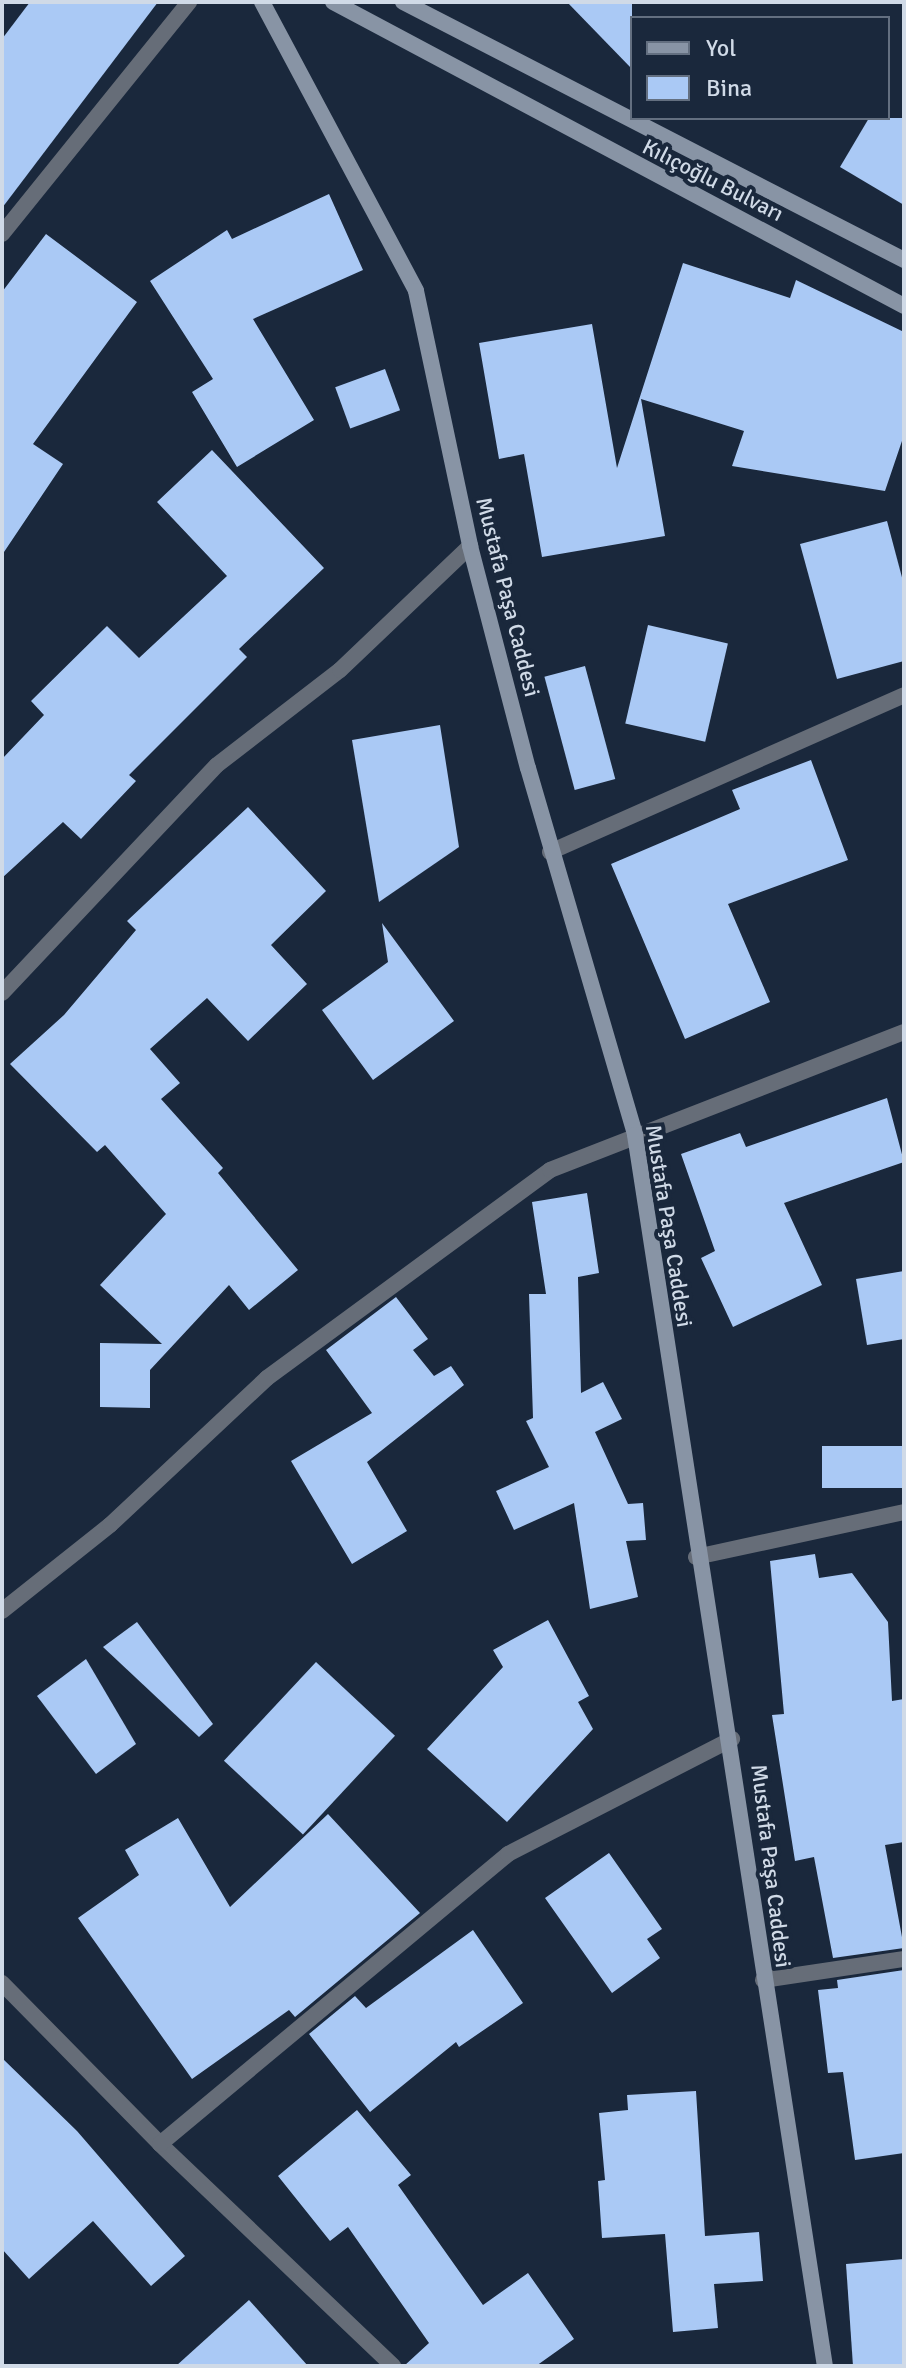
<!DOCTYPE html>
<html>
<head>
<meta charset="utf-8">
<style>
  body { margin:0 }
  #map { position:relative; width:906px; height:2368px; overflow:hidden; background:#1a283c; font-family:Signika,sans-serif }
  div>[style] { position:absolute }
  .building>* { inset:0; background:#aac9f5; transform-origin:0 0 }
  .street>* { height:16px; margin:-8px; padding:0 8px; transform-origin:8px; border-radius:8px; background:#666d78 }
  .secondary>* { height:16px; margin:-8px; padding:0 8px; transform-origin:8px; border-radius:8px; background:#8894a5 }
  span { translate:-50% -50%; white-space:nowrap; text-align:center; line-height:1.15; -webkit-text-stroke:8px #1a283c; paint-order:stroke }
  .street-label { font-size:22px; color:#d0dae7 }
  .frame { position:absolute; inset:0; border:4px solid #d0dae7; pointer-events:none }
  .legend { position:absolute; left:630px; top:16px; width:260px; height:104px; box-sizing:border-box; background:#1a283c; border:2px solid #636f80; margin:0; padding:10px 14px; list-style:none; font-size:24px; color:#d0dae7 }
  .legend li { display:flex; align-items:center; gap:16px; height:40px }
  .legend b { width:40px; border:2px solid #636f80 }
</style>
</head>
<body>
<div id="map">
  <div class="building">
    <i style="clip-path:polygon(30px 2px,158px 2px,2px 208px,2px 39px)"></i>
    <i style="clip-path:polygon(567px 2px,632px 2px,632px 69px)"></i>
    <i style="clip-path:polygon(869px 118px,904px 118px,904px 205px,840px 167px)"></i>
    <i style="clip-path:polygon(329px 194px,363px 270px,253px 319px,314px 420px,237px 467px,192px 392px,213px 379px,150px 281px,227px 230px,232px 239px)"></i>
    <i style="clip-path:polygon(46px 234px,137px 302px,33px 444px,63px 464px,2px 555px,2px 292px)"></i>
    <i style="clip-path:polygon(683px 263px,790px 298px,796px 280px,904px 332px,904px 435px,885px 491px,732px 466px,744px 431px,641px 399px,665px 536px,542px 557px,524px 454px,499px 459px,479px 343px,592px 324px,617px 468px)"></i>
    <i style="left:385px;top:369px;width:44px;height:53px;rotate:70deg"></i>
    <i style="clip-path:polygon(212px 450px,324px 568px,239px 649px,247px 657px,129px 775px,136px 781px,81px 839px,63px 822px,2px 878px,2px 759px,44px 715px,31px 701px,107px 626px,139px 658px,227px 576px,157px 502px)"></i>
    <i style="clip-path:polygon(887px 521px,904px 585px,904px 661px,837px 679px,800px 544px)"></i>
    <i style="left:648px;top:625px;width:82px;height:101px;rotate:13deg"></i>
    <i style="left:585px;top:666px;width:117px;height:42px;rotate:75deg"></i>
    <i style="clip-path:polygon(440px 725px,459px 847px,379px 902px,352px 740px)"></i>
    <i style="clip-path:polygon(811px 760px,848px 860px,728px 904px,770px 1002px,685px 1039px,611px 864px,740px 809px,732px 790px)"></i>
    <i style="clip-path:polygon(248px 807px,326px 891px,271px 945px,307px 984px,248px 1041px,207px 998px,150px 1049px,180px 1083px,161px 1099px,223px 1168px,218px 1173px,298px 1270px,249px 1310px,229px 1285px,150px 1370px,150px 1408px,100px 1407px,100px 1343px,162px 1344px,100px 1285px,166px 1214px,105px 1145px,97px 1152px,10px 1064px,64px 1015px,136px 930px,127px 921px)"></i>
    <i style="clip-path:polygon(382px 923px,454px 1021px,373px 1080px,322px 1010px,388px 962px)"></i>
    <i style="clip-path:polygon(887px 1098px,904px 1162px,784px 1203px,822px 1285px,733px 1327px,701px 1258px,715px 1251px,681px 1154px,740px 1133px,746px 1147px)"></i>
    <i style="clip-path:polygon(587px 1193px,599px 1273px,578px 1277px,581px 1393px,603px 1382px,622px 1419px,595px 1432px,628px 1504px,643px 1503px,646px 1540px,626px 1541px,638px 1597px,590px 1609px,574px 1503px,514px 1530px,496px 1491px,549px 1467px,526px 1421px,533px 1418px,529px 1294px,546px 1294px,532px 1202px)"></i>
    <i style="clip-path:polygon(904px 1271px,904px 1339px,867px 1345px,856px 1279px)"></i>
    <i style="clip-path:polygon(396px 1297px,428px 1339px,413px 1350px,434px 1376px,451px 1366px,464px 1385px,367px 1462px,407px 1531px,352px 1564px,291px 1461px,372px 1413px,326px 1350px)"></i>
    <i style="left:904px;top:1446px;width:42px;height:82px;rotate:90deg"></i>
    <i style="clip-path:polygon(815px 1554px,819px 1578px,852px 1573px,888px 1622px,892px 1701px,904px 1699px,904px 1842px,885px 1845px,904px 1948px,833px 1958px,814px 1857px,795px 1861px,772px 1715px,784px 1714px,770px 1561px)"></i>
    <i style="clip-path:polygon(548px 1620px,589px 1696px,578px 1702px,593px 1729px,507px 1822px,427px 1749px,503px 1667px,493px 1650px)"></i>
    <i style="clip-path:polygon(137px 1622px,213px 1724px,199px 1737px,103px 1647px)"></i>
    <i style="clip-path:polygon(86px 1659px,136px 1744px,96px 1774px,37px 1696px)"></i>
    <i style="left:316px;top:1662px;width:108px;height:135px;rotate:43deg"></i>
    <i style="clip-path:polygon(328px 1814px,420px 1913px,295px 2017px,289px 2010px,192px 2079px,78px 1918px,139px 1875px,125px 1850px,178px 1818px,230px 1907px)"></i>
    <i style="clip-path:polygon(609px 1853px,662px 1929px,647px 1939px,660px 1958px,612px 1993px,545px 1898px)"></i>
    <i style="clip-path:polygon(473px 1930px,523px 2003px,459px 2047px,456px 2042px,370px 2112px,309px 2034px,355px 1996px,366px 2008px)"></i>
    <i style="clip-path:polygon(904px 1970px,904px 2153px,855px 2160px,843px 2072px,828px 2073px,818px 1990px,838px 1988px,837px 1980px)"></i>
    <i style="clip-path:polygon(2px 2058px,77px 2131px,185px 2256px,151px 2286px,93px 2221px,29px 2279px,2px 2249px)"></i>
    <i style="clip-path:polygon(696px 2091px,705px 2236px,759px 2232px,763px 2281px,714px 2284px,718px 2328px,673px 2332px,665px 2234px,602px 2238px,598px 2181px,605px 2180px,599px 2113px,628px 2110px,627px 2095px)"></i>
    <i style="clip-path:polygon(357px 2110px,411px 2175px,398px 2185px,483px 2305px,528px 2273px,574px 2339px,536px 2366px,404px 2366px,429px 2343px,348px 2227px,330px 2241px,278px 2176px)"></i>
    <i style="clip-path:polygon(904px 2259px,904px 2366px,853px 2366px,846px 2264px)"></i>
    <i style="clip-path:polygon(249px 2300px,308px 2366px,176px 2366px)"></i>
  </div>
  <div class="street">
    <i style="left:2px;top:234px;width:298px;rotate:-51.1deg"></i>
    <i style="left:550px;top:852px;width:387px;rotate:-23.9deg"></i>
    <i style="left:2px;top:993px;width:313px;rotate:-46.7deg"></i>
    <i style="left:217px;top:765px;width:155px;rotate:-37.7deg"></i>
    <i style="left:340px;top:670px;width:180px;rotate:-43.6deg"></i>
    <i style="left:696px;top:1557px;width:213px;rotate:-12.2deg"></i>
    <i style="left:2px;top:1611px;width:138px;rotate:-38.5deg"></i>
    <i style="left:110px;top:1525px;width:215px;rotate:-43.1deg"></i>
    <i style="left:267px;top:1378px;width:351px;rotate:-36.3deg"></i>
    <i style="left:550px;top:1170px;width:380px;rotate:-21.3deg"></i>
    <i style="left:763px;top:1980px;width:143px;rotate:-8.5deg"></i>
    <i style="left:2px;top:1983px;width:226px;rotate:45.5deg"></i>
    <i style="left:160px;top:2144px;width:322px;rotate:43.6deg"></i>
    <i style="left:160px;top:2144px;width:453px;rotate:-39.8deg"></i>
    <i style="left:508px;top:1854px;width:252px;rotate:-27.2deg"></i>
  </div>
  <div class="secondary">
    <i style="left:262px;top:2px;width:327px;rotate:61.9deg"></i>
    <i style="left:416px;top:291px;width:261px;rotate:78deg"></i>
    <i style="left:470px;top:546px;width:229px;rotate:75.4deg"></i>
    <i style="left:528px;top:768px;width:382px;rotate:73.7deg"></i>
    <i style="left:635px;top:1135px;width:1246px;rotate:81.23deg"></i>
    <i style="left:333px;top:2px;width:647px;rotate:28.03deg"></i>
    <i style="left:403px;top:2px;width:564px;rotate:27.25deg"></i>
  </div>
  <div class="street-label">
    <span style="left:713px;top:180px;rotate:27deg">Kılıçoğlu Bulvarı</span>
    <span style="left:508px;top:597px;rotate:76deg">Mustafa Paşa Caddesi</span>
    <span style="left:669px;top:1226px;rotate:81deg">Mustafa Paşa Caddesi</span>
    <span style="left:771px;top:1866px;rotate:83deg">Mustafa Paşa Caddesi</span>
  </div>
  <div class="frame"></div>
  <ul class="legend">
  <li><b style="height:10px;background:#8894a5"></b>Yol</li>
  <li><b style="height:22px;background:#aac9f5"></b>Bina</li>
  </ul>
</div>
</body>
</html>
